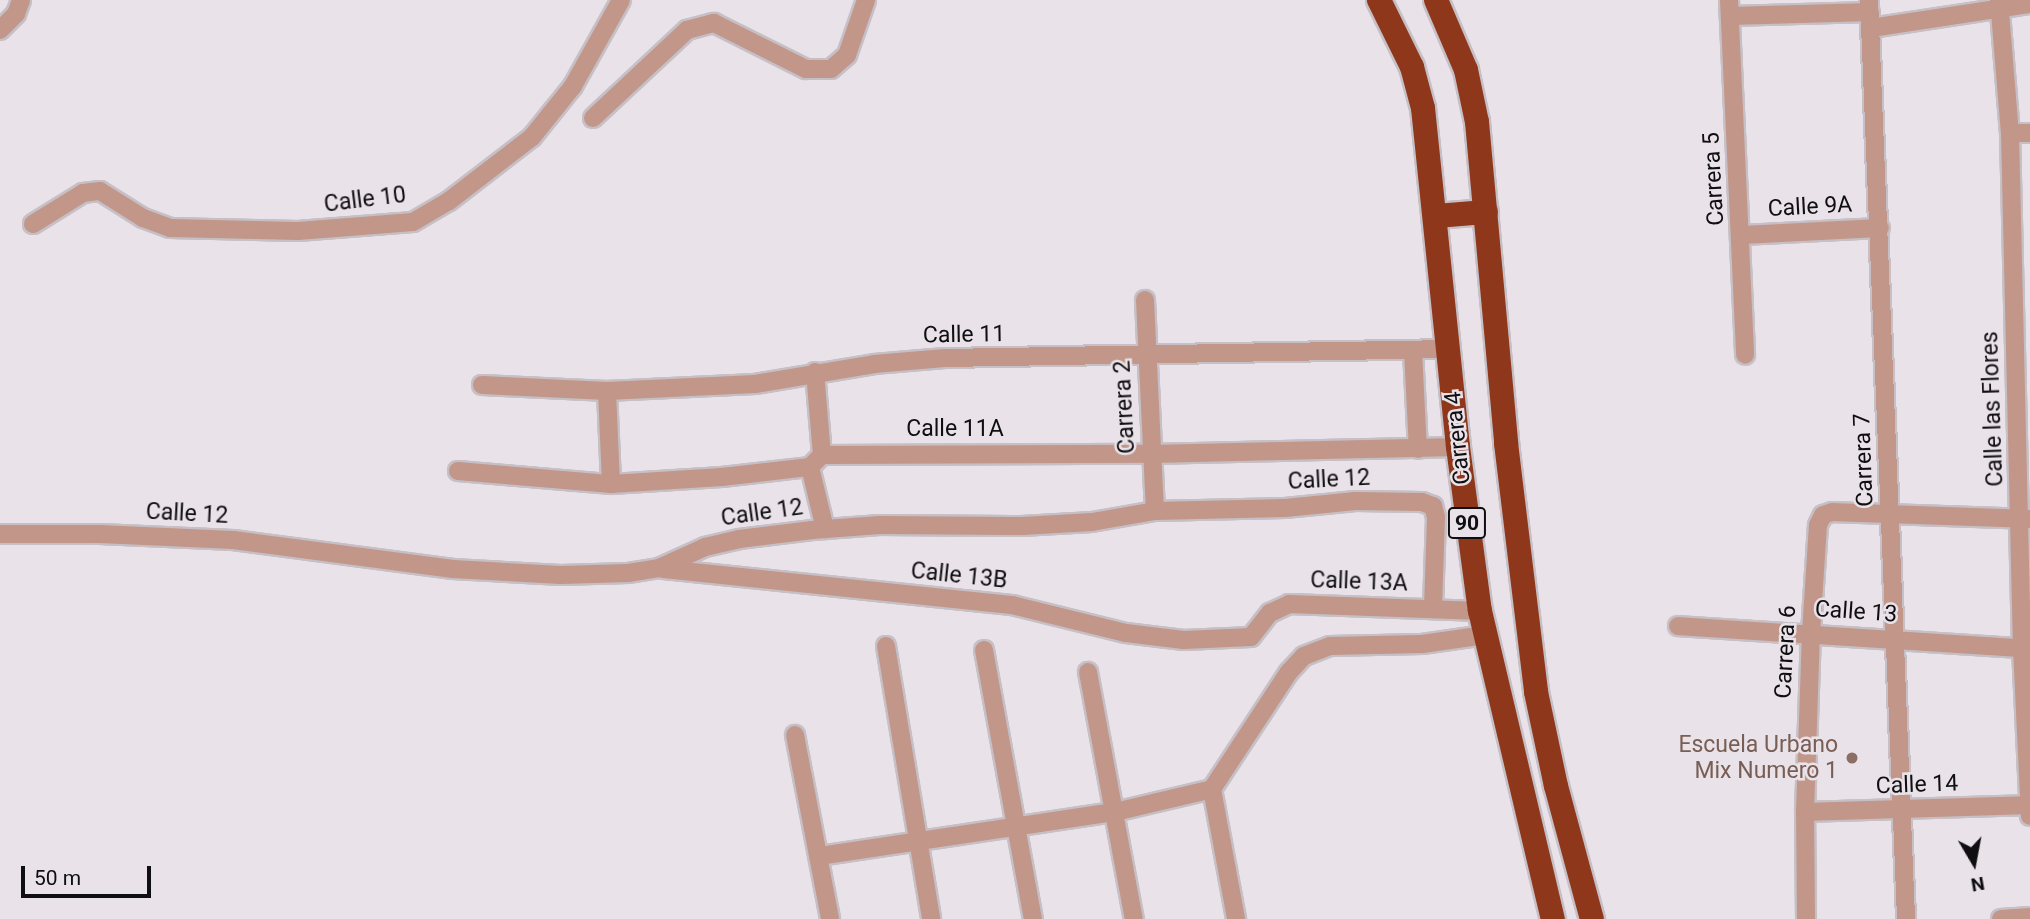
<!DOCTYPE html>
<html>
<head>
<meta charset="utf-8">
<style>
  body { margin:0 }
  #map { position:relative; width:2030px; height:919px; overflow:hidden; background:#e9e2e9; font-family:Roboto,sans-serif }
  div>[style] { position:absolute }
  .roads { filter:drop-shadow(2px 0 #c6c0c6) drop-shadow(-2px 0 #c6c0c6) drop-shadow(0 2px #c6c0c6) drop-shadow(0 -2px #c6c0c6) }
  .minor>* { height:18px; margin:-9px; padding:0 9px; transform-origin:9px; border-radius:9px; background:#c29689 }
  .highway>* { height:24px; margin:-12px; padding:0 12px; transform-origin:12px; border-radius:12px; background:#8f371b }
  .dots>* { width:19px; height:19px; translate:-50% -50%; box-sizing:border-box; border:4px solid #e9e2e9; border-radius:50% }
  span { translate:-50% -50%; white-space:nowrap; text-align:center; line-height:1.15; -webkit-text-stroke:5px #e9e2e9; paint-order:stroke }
  .shield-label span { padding:2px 5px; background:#e9e2e9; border:2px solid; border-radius:5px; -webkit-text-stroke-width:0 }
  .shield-label { font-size:21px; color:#0f0e10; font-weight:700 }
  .street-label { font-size:23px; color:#0f0e10 }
  .education-label { font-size:23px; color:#785e54 }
  .right { translate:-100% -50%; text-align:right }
  .north { position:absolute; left:1939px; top:828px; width:70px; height:70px; -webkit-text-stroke:5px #e9e2e9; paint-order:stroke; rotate:170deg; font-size:19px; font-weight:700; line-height:28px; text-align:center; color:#0f0e10 }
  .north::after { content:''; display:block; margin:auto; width:24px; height:32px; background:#0f0e10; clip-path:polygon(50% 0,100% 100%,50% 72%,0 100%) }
  .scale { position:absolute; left:21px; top:866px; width:130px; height:32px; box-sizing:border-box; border:4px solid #0f0e10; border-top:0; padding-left:9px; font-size:21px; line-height:24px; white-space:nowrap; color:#0f0e10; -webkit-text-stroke:5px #e9e2e9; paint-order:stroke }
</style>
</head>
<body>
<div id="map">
  <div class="roads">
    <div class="minor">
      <i style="left:1729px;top:0;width:355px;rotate:87.4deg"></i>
      <i style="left:1869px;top:0;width:920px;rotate:87.69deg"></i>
      <i style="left:1999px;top:0;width:133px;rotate:85.3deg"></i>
      <i style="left:2010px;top:133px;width:515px;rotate:88.67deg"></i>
      <i style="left:2022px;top:648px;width:168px;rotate:87.3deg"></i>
      <i style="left:1730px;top:16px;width:140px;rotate:-1.6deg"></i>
      <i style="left:1871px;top:28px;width:161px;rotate:-8.6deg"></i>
      <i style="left:0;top:30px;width:23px;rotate:-45deg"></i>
      <i style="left:16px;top:14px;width:15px;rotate:-70deg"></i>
      <i style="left:593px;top:118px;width:129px;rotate:-43.1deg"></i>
      <i style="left:687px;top:30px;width:28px;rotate:-15deg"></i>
      <i style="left:714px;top:23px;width:103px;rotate:26.6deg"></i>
      <i style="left:806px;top:69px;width:25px"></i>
      <i style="left:831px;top:69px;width:21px;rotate:-41deg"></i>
      <i style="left:847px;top:55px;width:58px;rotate:-70.9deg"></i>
      <i style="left:2010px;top:133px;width:20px"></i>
      <i style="left:33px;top:224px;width:59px;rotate:-31.8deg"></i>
      <i style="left:83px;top:193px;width:17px;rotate:-7deg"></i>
      <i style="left:100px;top:191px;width:51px;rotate:32.1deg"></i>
      <i style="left:143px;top:218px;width:29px;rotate:20deg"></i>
      <i style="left:170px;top:228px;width:128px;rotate:1.3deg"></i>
      <i style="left:298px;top:231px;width:115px;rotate:-4.5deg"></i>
      <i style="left:413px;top:222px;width:42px;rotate:-30.3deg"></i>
      <i style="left:449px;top:201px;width:105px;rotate:-37.6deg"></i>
      <i style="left:532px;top:137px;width:65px;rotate:-51.2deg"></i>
      <i style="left:573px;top:86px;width:98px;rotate:-60.8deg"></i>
      <i style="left:1742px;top:235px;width:138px;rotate:-2.9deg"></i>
      <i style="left:1145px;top:300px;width:211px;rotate:87.3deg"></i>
      <i style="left:1413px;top:351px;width:98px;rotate:87.1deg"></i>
      <i style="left:815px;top:372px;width:83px;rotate:85.2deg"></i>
      <i style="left:482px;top:385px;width:125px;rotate:2.7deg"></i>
      <i style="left:607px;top:391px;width:148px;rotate:-2.7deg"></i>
      <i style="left:755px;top:384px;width:121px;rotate:-9.5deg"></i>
      <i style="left:874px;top:364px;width:71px;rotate:-4.8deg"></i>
      <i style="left:945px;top:358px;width:504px;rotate:-1.02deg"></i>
      <i style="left:607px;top:391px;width:93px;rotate:87.5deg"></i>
      <i style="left:810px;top:467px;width:64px;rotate:76.4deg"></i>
      <i style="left:458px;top:471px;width:154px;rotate:4.9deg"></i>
      <i style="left:611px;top:484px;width:111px;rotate:-3.6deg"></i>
      <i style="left:722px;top:477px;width:89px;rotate:-6.5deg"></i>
      <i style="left:810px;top:467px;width:17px;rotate:-45deg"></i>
      <i style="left:822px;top:455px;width:329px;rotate:-0.2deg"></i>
      <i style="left:1151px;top:454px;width:307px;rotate:-1.3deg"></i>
      <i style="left:0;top:534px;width:100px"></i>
      <i style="left:100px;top:534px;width:133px;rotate:2.6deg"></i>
      <i style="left:233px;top:540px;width:222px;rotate:7.5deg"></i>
      <i style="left:453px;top:569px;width:108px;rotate:3.2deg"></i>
      <i style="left:561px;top:575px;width:67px;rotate:-1.7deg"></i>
      <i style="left:628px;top:573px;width:31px;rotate:-9deg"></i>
      <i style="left:659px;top:568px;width:51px;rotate:-24.5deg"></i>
      <i style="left:705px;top:547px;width:35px;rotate:-13deg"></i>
      <i style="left:739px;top:539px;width:74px;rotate:-7deg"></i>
      <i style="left:812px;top:530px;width:68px;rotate:-4.2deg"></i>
      <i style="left:880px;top:525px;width:142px;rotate:0.4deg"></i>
      <i style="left:1022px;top:526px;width:70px;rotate:-3.3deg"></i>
      <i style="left:1092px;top:522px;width:64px;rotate:-9.9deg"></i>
      <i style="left:1155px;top:511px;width:130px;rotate:-1.3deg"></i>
      <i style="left:1285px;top:508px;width:71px;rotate:-5.6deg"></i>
      <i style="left:1356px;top:501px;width:66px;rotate:0.9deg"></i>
      <i style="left:1422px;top:502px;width:12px;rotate:20deg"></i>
      <i style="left:1433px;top:506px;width:11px;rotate:75deg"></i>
      <i style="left:1436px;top:517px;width:92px;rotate:91.9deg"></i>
      <i style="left:663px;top:569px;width:351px;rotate:5.9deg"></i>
      <i style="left:1012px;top:605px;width:117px;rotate:13.8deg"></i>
      <i style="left:1126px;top:633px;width:58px;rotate:6.9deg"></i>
      <i style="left:1184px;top:640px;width:67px;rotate:-2.6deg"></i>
      <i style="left:1251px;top:637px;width:31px;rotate:-52deg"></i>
      <i style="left:1270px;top:613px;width:21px;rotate:-25deg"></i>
      <i style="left:1289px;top:604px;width:191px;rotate:2.1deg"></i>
      <i style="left:1678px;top:626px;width:353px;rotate:3.7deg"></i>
      <i style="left:886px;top:646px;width:277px;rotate:80.6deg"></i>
      <i style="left:984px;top:650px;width:273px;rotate:79.7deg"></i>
      <i style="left:1088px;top:672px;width:251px;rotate:79.5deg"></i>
      <i style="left:795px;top:735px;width:187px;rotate:79.2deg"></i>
      <i style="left:1212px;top:789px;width:132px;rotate:79.5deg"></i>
      <i style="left:1805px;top:812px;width:225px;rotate:-1.8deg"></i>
      <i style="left:819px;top:856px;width:299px;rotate:-8.5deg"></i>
      <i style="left:1115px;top:812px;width:100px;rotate:-13.3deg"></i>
      <i style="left:1212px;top:789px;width:140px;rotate:-56.7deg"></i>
      <i style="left:1289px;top:672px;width:22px;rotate:-47deg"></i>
      <i style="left:1304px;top:656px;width:28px;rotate:-21deg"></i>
      <i style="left:1330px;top:646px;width:92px;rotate:-1.2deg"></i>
      <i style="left:1422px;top:644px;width:64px;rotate:-8.1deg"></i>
      <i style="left:1806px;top:919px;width:107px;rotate:-90.5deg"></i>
      <i style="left:1805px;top:812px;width:179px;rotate:-88.1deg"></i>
      <i style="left:1811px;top:633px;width:108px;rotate:-86.3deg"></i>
      <i style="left:1818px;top:525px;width:11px;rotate:-63deg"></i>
      <i style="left:1823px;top:515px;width:9px;rotate:-18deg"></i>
      <i style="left:1832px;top:512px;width:197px;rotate:2deg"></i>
      <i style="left:2001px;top:919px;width:29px;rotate:-4deg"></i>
    </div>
    <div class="highway">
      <i style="left:1379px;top:0;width:75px;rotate:63.8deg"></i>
      <i style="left:1412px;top:67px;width:42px;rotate:75deg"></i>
      <i style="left:1423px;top:108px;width:341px;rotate:84.1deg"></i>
      <i style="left:1458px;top:447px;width:165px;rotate:82.4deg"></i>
      <i style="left:1480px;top:611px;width:317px;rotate:76.7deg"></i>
      <i style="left:1436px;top:0;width:76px;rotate:66.8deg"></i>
      <i style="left:1466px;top:70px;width:53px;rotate:78.1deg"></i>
      <i style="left:1477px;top:122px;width:322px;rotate:84.8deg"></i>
      <i style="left:1506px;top:443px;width:251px;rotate:83.1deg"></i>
      <i style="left:1536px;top:692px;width:96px;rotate:78deg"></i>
      <i style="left:1556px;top:786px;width:138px;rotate:74.9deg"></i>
      <i style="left:1436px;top:216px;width:50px;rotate:-4.6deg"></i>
    </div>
  </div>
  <div class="dots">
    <i style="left:1852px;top:758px;background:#8d6e63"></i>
  </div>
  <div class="shield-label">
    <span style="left:1467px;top:523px">90</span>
  </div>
  <div class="street-label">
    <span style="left:1714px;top:179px;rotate:-93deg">Carrera 5</span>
    <span style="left:365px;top:200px;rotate:-7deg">Calle 10</span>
    <span style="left:1810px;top:207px;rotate:-3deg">Calle 9A</span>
    <span style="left:964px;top:335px;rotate:-1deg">Calle 11</span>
    <span style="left:1125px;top:407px;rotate:-93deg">Carrera 2</span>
    <span style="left:1993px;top:409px;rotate:-92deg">Calle las Flores</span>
    <span style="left:955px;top:429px">Calle 11A</span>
    <span style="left:1458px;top:438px;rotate:-96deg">Carrera 4</span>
    <span style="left:1864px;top:460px;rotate:-92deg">Carrera 7</span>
    <span style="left:1329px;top:480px;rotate:-3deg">Calle 12</span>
    <span style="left:762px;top:513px;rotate:-8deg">Calle 12</span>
    <span style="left:187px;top:514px;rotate:3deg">Calle 12</span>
    <span style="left:959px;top:576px;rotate:6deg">Calle 13B</span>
    <span style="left:1359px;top:582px;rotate:2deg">Calle 13A</span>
    <span style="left:1856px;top:612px;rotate:4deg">Calle 13</span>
    <span style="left:1786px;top:652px;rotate:-87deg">Carrera 6</span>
    <span style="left:1917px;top:785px;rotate:-2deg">Calle 14</span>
  </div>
  <div class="education-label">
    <span class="right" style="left:1838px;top:758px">Escuela Urbano<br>Mix Numero 1</span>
  </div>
  <div class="north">N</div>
  <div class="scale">50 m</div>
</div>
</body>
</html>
